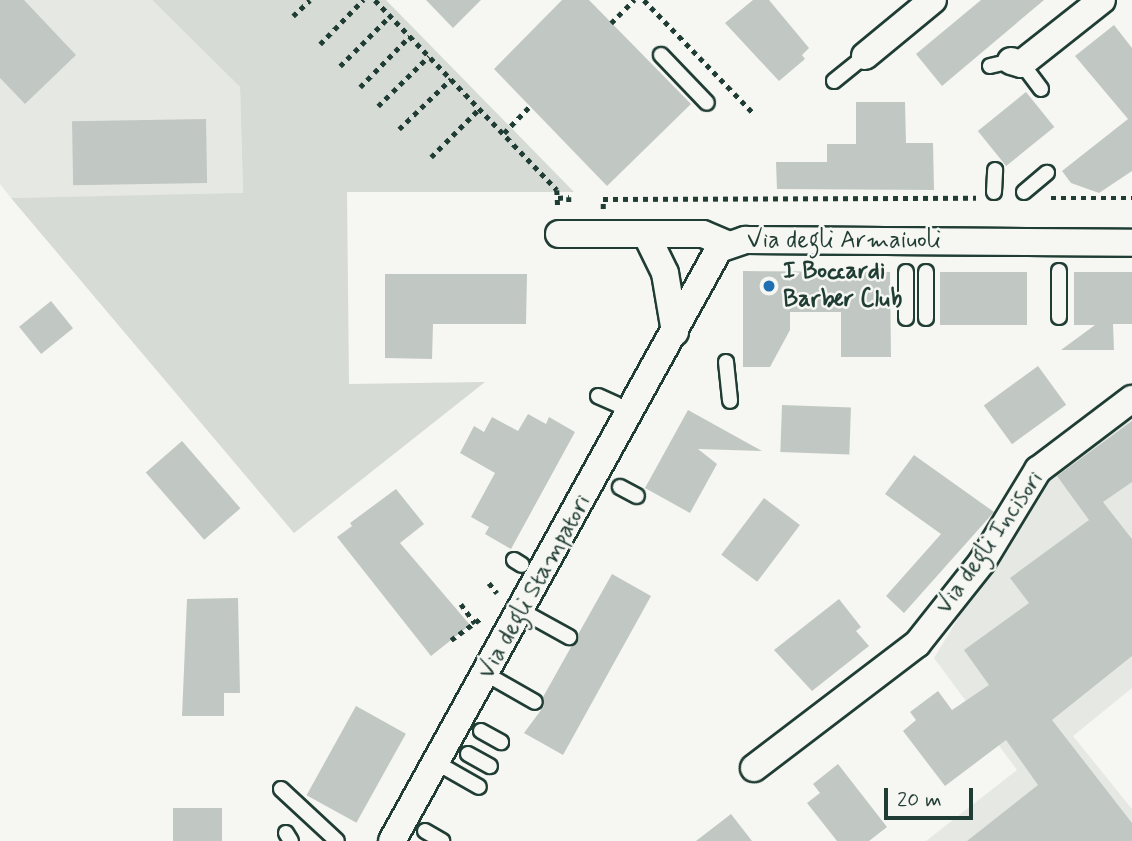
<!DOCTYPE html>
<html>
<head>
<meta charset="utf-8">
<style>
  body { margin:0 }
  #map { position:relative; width:1132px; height:841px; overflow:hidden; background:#f6f6f2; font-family:Mynerve,sans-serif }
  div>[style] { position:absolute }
  .built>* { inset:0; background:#e6e8e4 }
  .green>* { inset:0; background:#d6dbd6 }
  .building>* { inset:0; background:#c1c8c3; transform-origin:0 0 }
  .path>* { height:4.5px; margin-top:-2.25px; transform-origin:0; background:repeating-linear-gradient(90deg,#1f3d34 0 5px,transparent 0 10px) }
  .roads { filter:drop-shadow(2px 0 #1f3d34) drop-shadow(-2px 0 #1f3d34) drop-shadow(0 2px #1f3d34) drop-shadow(0 -2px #1f3d34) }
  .lane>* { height:14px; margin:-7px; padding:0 7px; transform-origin:7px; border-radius:7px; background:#f6f6f2 }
  .street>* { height:26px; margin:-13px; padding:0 13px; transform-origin:13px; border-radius:13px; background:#f6f6f2 }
  .dots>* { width:19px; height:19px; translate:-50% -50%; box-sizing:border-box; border:4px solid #f6f6f2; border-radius:50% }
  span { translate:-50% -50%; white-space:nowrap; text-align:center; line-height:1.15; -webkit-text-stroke:5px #f6f6f2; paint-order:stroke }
  .street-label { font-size:24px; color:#1f3d34 }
  .poi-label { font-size:24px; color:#1f3d34; font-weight:700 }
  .left { translate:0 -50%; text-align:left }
  .scale { position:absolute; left:884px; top:788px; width:89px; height:32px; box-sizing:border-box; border:4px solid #1f3d34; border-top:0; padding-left:9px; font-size:21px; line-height:24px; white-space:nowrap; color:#1f3d34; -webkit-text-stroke:5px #f6f6f2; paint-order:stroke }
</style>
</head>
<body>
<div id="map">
  <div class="built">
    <i style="clip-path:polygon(0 0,152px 0,240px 87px,243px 194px,11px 198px,0 184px)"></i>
    <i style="clip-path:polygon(1132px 411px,1132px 688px,1073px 736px,1132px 809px,1132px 841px,926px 841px,1017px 770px,934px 658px,1045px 475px)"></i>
  </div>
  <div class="green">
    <i style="clip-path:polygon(152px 0,386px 0,574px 192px,347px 192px,349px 384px,485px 382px,294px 533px,11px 198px,243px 193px,240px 87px)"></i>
  </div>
  <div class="building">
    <i style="clip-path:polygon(0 0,24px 0,76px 55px,25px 104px,0 78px)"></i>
    <i style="clip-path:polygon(426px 0,481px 0,453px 28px)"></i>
    <i style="clip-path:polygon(562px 0,589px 0,691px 104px,607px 186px,494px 69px)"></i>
    <i style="clip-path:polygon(753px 0,769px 0,809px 48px,802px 55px,805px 59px,779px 81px,725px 23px)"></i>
    <i style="clip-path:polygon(981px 0,1044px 0,942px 86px,916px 54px)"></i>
    <i style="clip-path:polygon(1114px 25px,1132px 48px,1132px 171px,1099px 193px,1071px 183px,1062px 171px,1128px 119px,1075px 56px)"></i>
    <i style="left:1026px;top:92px;width:45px;height:62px;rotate:51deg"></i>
    <i style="clip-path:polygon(856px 102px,905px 102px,906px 143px,933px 143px,934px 190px,777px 189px,776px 162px,827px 162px,827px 144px,856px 144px)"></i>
    <i style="left:206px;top:119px;width:64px;height:134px;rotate:89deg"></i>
    <i style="clip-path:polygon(743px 271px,890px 272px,891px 357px,841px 357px,841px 312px,790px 312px,790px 330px,770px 367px,743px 367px)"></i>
    <i style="left:940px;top:272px;width:87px;height:53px"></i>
    <i style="clip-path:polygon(1074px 272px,1132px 272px,1132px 324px,1113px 324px,1114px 350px,1061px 350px,1095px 325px,1074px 325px)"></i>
    <i style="clip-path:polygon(385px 274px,527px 274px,526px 324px,433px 324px,432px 359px,385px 358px)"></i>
    <i style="left:51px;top:301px;width:35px;height:41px;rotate:51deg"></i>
    <i style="left:1038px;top:366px;width:48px;height:67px;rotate:54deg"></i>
    <i style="left:782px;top:405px;width:69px;height:47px;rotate:2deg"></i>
    <i style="clip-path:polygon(688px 410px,762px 451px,698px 449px,717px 464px,690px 513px,645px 488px)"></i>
    <i style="clip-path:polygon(528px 414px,546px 424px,549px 417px,575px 432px,511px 549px,485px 534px,489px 527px,471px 517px,495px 473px,460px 453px,474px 426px,484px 432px,492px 417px,518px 431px)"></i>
    <i style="clip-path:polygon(1132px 421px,1132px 482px,1103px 502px,1132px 539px,1132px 656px,1052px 720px,1132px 823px,1132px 841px,967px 841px,1038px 785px,1006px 740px,945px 786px,903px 731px,916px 720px,910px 712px,938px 691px,952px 710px,989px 685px,964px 650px,1029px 603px,1010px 578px,1089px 520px,1057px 476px)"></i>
    <i style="left:182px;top:441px;width:89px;height:48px;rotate:49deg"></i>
    <i style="clip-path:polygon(914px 455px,994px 512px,904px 613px,886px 596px,941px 534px,885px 494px)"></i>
    <i style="clip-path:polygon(396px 489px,424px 524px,400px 543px,470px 625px,431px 656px,337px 537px,352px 526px,350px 523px)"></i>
    <i style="left:764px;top:498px;width:45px;height:71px;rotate:37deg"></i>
    <i style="clip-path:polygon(612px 574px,651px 596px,563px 755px,524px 733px,544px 706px,543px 697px)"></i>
    <i style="clip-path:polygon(238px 598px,240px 693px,224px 693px,224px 716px,182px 716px,187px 599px)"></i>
    <i style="clip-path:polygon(839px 599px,861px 627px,856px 631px,869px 646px,812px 691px,774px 650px)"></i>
    <i style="left:356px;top:706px;width:57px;height:102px;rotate:29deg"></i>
    <i style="clip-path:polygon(838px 764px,887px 827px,869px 841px,837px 841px,807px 803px,820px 793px,813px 784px)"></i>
    <i style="left:173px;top:808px;width:49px;height:33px"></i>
    <i style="clip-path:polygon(731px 814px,752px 841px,696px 841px)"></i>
  </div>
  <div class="path">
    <i style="left:375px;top:0;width:263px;rotate:46.2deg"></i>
    <i style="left:557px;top:190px;width:19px;rotate:87deg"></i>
    <i style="left:644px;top:0;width:157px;rotate:46deg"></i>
    <i style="left:293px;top:16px;width:23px;rotate:-43deg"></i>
    <i style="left:611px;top:23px;width:33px;rotate:-45deg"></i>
    <i style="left:320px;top:44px;width:62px;rotate:-45.7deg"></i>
    <i style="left:340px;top:66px;width:71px;rotate:-45deg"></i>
    <i style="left:360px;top:87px;width:71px;rotate:-45.6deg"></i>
    <i style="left:378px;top:106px;width:71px;rotate:-44.4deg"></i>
    <i style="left:399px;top:129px;width:72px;rotate:-43.9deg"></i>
    <i style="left:504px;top:133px;width:37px;rotate:-46deg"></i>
    <i style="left:431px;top:157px;width:69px;rotate:-45deg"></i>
    <i style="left:558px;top:198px;width:11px;rotate:-5deg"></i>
    <i style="left:569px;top:197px;width:9px;rotate:90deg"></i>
    <i style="left:1051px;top:198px;width:81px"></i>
    <i style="left:603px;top:209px;width:10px;rotate:-90deg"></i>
    <i style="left:603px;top:199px;width:373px;rotate:-0.2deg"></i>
    <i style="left:489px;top:583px;width:13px;rotate:51deg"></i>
    <i style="left:461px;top:604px;width:24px;rotate:54deg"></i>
    <i style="left:451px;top:640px;width:39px;rotate:-36deg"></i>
  </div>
  <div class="roads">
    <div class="lane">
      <i style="left:661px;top:55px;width:66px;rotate:46.2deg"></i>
      <i style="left:990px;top:66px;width:22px;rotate:-13deg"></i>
      <i style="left:1029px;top:73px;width:20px;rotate:53deg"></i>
      <i style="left:834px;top:81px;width:40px;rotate:-39deg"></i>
      <i style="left:994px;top:192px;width:22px;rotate:-87deg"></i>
      <i style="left:1024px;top:192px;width:30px;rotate:-40deg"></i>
      <i style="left:906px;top:272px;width:46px;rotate:90deg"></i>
      <i style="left:926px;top:272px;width:46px;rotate:90deg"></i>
      <i style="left:1059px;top:317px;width:46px;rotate:-90deg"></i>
      <i style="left:726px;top:362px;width:39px;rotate:84deg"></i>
      <i style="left:598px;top:396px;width:20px;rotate:24deg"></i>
      <i style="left:620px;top:487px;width:19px;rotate:28deg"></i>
      <i style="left:514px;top:560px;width:9px;rotate:32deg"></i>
      <i style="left:522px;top:611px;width:54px;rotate:29deg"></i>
      <i style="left:486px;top:674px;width:56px;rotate:29.7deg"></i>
      <i style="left:481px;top:731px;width:23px;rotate:29deg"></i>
      <i style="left:468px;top:754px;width:25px;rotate:29deg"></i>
      <i style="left:437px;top:763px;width:48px;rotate:29.7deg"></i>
      <i style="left:281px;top:789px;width:76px;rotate:42.9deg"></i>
      <i style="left:425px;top:831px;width:20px;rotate:30deg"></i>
      <i style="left:286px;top:833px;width:9px;rotate:58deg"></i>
    </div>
    <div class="street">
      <i style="left:865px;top:56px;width:88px;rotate:-39.5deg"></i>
      <i style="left:1011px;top:61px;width:10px;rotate:17deg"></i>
      <i style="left:1021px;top:64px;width:103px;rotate:-38.3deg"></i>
      <i style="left:559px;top:234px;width:144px"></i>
      <i style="left:703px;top:234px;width:25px;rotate:23deg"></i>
      <i style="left:646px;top:234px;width:43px;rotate:64deg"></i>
      <i style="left:665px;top:273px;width:60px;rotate:80.4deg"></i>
      <i style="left:754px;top:768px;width:205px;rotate:-37.3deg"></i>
      <i style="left:917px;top:644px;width:105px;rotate:-51.6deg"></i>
      <i style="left:982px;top:562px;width:108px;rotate:-58.7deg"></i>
      <i style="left:1038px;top:470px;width:118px;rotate:-37.1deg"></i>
      <i style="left:392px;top:841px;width:676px;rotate:-61.09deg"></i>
      <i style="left:719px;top:249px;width:28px;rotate:-19deg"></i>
      <i style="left:745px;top:240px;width:387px;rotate:0.4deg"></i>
    </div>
  </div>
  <div class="dots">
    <i style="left:769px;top:286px;background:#1f6fb2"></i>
  </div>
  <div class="street-label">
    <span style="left:844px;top:241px">Via degli Armaiuoli</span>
    <span style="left:990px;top:543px;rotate:-55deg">Via degli Incisori</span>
    <span style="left:535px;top:587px;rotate:-61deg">Via degli Stampatori</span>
  </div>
  <div class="poi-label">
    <span class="left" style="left:783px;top:286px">I Boccardi<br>Barber Club</span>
  </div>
  <div class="scale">20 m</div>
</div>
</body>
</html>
